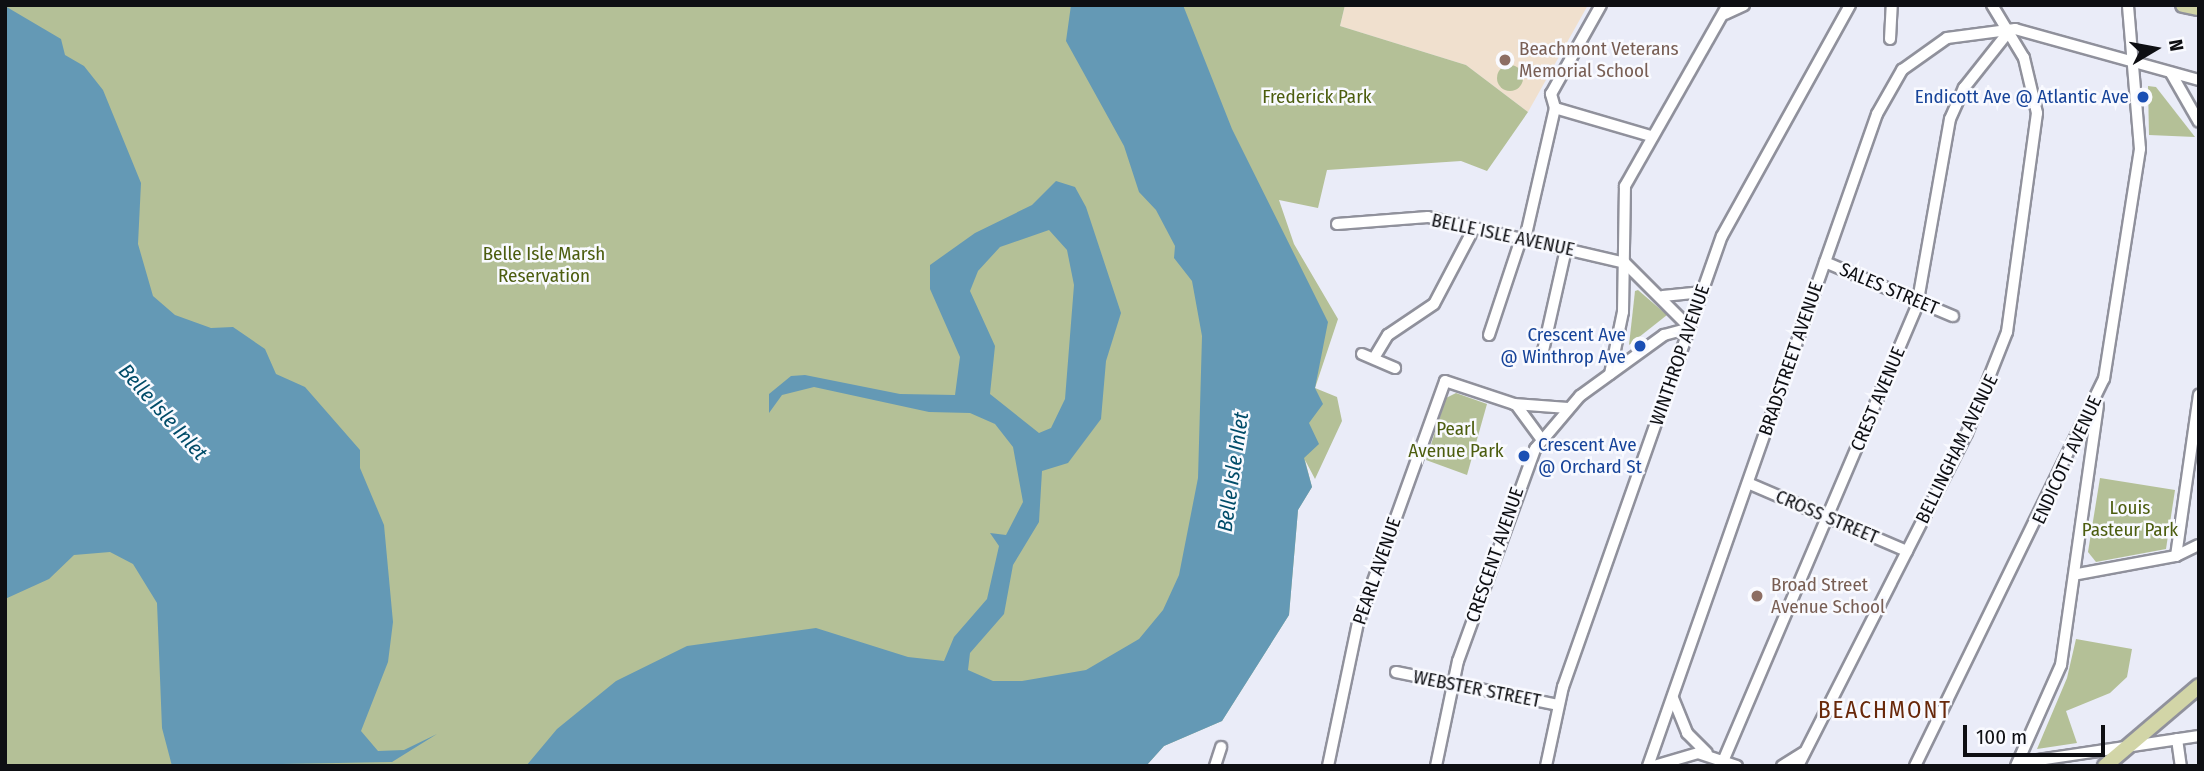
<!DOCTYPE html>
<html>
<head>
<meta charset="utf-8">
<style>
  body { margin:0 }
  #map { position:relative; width:2204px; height:771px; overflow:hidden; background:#eaecf8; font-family:"Fira Sans Condensed",sans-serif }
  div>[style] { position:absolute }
  .education>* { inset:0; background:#f0e0ce }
  .green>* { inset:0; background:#b4c097 }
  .round { border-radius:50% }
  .water>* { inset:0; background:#6499b5 }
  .roads { filter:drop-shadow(2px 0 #90919c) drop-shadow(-2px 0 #90919c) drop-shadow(0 2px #90919c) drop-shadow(0 -2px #90919c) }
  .minor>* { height:10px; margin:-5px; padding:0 5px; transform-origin:5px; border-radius:5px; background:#fff }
  .major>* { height:14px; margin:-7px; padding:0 7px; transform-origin:7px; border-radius:7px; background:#d2d5a7 }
  .dots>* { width:19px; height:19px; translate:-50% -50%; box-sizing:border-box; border:4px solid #f9faff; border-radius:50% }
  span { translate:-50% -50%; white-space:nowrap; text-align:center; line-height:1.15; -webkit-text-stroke:5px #f9faff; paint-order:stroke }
  .education-label { font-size:19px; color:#785e54 }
  .left { translate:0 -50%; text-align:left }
  .park-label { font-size:19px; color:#4c5d0f }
  .transit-label { font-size:19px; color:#164399 }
  .right { translate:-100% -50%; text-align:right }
  .street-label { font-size:19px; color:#0e0f13 }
  .water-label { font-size:21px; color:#014c69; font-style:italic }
  .quarter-label { font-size:23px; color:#68280a; letter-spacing:2px }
  .frame { position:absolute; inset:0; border:7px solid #0e0f13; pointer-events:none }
  .north { position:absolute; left:2120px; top:14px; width:70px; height:70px; -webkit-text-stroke:5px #f9faff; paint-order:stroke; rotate:80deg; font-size:19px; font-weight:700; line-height:28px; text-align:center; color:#0e0f13 }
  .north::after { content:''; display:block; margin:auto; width:24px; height:32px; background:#0e0f13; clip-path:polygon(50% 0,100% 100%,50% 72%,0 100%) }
  .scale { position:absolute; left:1963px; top:725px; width:142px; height:32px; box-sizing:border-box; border:4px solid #0e0f13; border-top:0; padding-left:9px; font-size:21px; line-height:24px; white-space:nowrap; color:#0e0f13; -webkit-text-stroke:5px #f9faff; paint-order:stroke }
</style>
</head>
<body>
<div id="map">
  <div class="education">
    <i style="clip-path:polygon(1345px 5px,1588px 5px,1528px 112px,1466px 65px,1340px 26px)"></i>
  </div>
  <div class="green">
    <i style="clip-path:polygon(5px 5px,1345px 5px,1340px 26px,1466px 65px,1528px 112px,1487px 171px,1461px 161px,1327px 170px,1318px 208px,1279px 200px,1294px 244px,1338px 319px,1315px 388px,1337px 397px,1342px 421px,1315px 479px,1305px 460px,1312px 487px,1298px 510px,1289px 615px,1222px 721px,1164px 746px,1146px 766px,5px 766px)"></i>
    <i class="round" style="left:1497px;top:65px;width:26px;height:26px"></i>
    <i style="clip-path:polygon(2148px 86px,2156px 87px,2195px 137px,2149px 135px)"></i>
    <i style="clip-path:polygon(1638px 290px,1667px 315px,1629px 345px,1635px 291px)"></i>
    <i style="clip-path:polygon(1456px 393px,1487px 404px,1467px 475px,1426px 460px,1446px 398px)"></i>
    <i style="clip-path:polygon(2100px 478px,2175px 490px,2166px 549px,2096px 562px,2088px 552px)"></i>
    <i style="clip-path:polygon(2076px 639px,2132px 649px,2127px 677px,2110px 693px,2066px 711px,2077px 743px,2037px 749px,2067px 678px)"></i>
  </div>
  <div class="water">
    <i style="clip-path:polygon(evenodd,1071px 5px,1183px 5px,1232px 129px,1328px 322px,1315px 388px,1323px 404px,1309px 423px,1319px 444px,1304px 458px,1312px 487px,1298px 510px,1289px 615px,1222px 721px,1164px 746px,1146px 766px,526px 766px,557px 729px,616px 681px,687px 646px,816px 628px,908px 657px,944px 661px,954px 637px,987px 599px,999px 546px,990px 533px,1006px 535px,1023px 502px,1013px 447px,995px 424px,970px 413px,929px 412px,814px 387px,782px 395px,769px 413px,769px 394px,791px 376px,805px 375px,900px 394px,955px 395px,960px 357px,930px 289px,930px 265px,975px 233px,1032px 205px,1056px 181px,1075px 187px,1086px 207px,1121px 313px,1106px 361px,1101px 419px,1068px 463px,1042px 471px,1039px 522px,1013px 565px,1004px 614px,970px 653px,968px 670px,993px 681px,1022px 681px,1086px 670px,1139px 639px,1163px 610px,1179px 575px,1198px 478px,1202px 336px,1192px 281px,1174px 258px,1175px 246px,1156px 210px,1139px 192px,1124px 146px,1066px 41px,1071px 5px,1049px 230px,1067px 250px,1074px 285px,1065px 399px,1051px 428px,1039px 433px,990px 394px,995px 346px,970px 291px,978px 271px,1000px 247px,1049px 230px)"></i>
    <i style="clip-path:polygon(5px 6px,61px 39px,65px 55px,84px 66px,103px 90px,141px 183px,138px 244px,153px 296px,175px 315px,211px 328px,233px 327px,265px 349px,276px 374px,305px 387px,360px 450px,360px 468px,384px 525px,393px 622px,388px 662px,361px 731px,378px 751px,404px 750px,437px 734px,392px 762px,172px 766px,162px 728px,157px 603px,133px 564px,110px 552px,74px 555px,49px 579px,5px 599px)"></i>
  </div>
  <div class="roads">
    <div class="minor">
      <i style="left:1725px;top:14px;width:21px;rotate:-25deg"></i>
      <i style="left:1890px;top:39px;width:34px;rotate:-87deg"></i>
      <i style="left:2171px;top:73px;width:56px;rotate:60.3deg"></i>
      <i style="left:1555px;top:108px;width:100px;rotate:16.3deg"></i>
      <i style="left:1337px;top:224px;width:91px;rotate:-4.4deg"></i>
      <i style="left:1428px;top:217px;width:202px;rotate:13.1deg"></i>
      <i style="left:1625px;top:263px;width:92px;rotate:45deg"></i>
      <i style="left:1525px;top:239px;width:134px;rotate:-77.1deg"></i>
      <i style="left:1555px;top:108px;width:15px;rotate:-106deg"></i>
      <i style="left:1551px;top:94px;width:102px;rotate:-60.7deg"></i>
      <i style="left:1825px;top:262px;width:139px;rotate:22.9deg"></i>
      <i style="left:1663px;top:296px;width:40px;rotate:-5.7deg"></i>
      <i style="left:1489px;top:335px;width:101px;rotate:-71.6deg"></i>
      <i style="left:1543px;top:351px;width:105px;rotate:-77.3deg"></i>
      <i style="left:1362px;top:354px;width:36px;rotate:23deg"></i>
      <i style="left:1374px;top:358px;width:27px;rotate:-59deg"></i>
      <i style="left:1388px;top:335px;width:55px;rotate:-34deg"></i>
      <i style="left:1434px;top:304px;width:86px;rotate:-62.2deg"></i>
      <i style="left:1610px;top:374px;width:63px;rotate:-78.2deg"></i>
      <i style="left:1623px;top:312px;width:126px;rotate:-89.1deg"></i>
      <i style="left:1625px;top:186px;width:208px;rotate:-60.4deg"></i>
      <i style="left:1517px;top:406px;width:42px;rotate:53.7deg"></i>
      <i style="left:1748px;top:483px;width:173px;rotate:23.2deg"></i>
      <i style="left:2176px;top:556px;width:163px;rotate:-81.9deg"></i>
      <i style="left:2078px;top:574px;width:100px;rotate:-10.4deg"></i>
      <i style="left:2176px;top:556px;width:25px;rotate:-26deg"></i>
      <i style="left:1396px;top:672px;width:165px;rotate:11.5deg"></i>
      <i style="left:1673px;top:698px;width:38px;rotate:68deg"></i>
      <i style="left:1687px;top:733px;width:28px;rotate:45deg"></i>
      <i style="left:2177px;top:739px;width:27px;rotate:82deg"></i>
      <i style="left:2018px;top:763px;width:183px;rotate:-8.5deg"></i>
      <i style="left:1215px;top:766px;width:20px;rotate:-72deg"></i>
      <i style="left:1328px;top:766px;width:146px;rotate:-78.2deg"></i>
      <i style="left:1358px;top:623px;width:257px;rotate:-70.2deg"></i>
      <i style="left:1445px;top:381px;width:73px;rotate:18.4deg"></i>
      <i style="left:1514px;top:404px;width:54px;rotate:4.2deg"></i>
      <i style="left:1436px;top:766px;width:107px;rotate:-78.2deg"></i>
      <i style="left:1458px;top:661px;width:226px;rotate:-70deg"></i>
      <i style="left:1535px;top:449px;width:70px;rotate:-49.7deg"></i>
      <i style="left:1580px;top:396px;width:104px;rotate:-36deg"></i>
      <i style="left:1664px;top:335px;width:27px;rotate:-15deg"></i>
      <i style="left:1546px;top:766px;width:81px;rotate:-77.9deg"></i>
      <i style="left:1563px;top:687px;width:478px;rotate:-70.6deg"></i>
      <i style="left:1722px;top:236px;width:264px;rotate:-61deg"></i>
      <i style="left:1648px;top:766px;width:691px;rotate:-70.65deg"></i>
      <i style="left:1877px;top:114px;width:51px;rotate:-60.4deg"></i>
      <i style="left:1902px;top:70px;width:55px;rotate:-35.4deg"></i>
      <i style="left:1947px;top:38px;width:69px;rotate:-7.5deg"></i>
      <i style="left:2015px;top:29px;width:191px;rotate:15.5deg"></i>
      <i style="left:1654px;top:766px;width:46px;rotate:-16.5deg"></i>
      <i style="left:1698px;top:753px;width:41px;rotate:18.4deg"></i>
      <i style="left:1721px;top:766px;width:500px;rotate:-66.92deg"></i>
      <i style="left:1917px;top:306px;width:190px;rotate:-80deg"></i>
      <i style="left:1950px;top:119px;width:34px;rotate:-66deg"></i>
      <i style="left:1964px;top:88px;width:74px;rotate:-51.6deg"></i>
      <i style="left:1782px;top:766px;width:25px;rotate:-32deg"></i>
      <i style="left:1798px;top:766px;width:373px;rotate:-63.1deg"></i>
      <i style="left:1967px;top:433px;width:109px;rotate:-68.4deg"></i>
      <i style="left:2007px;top:332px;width:221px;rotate:-82.2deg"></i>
      <i style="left:2037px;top:113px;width:57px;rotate:-103.3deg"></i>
      <i style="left:2024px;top:58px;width:62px;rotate:-121.1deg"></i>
      <i style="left:1915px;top:766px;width:431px;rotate:-64deg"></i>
      <i style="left:2104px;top:379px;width:233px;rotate:-81.1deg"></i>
      <i style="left:2140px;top:149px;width:144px;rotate:-94.8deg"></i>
      <i style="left:2016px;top:766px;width:111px;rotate:-66deg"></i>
      <i style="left:2061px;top:665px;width:262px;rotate:-81.9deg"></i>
    </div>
    <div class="major">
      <i style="left:2183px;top:5px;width:16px;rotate:11deg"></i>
      <i style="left:2105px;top:766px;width:123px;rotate:-40.4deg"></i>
    </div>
  </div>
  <div class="dots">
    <i style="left:1505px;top:60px;background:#8d6e63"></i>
    <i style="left:2143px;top:97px;background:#1a4fb4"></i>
    <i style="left:1640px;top:346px;background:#1a4fb4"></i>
    <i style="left:1524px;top:456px;background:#1a4fb4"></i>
    <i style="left:1757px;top:596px;background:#8d6e63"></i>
  </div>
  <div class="education-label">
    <span class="left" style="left:1519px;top:60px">Beachmont Veterans<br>Memorial School</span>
    <span class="left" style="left:1771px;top:596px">Broad Street<br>Avenue School</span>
  </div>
  <div class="park-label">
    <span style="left:1317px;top:97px">Frederick Park</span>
    <span style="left:544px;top:265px">Belle Isle Marsh<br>Reservation</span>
    <span style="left:1456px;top:440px">Pearl<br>Avenue Park</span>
    <span style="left:2130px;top:519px">Louis<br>Pasteur Park</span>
  </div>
  <div class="transit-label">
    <span class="right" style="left:2129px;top:97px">Endicott Ave @ Atlantic Ave</span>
    <span class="right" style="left:1626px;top:346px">Crescent Ave<br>@ Winthrop Ave</span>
    <span class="left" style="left:1538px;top:456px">Crescent Ave<br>@ Orchard St</span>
  </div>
  <div class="street-label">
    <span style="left:1503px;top:235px;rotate:12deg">BELLE ISLE AVENUE</span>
    <span style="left:1889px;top:289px;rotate:23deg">SALES STREET</span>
    <span style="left:1680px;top:355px;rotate:-71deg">WINTHROP AVENUE</span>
    <span style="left:1791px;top:359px;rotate:-71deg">BRADSTREET AVENUE</span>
    <span style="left:1878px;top:399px;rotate:-67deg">CREST AVENUE</span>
    <span style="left:1957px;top:449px;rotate:-64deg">BELLINGHAM AVENUE</span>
    <span style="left:2067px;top:460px;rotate:-65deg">ENDICOTT AVENUE</span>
    <span style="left:1827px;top:517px;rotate:23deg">CROSS STREET</span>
    <span style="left:1495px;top:555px;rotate:-71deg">CRESCENT AVENUE</span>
    <span style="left:1377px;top:571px;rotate:-71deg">PEARL AVENUE</span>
    <span style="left:1477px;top:689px;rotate:11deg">WEBSTER STREET</span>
  </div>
  <div class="water-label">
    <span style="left:163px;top:412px;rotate:48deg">Belle Isle Inlet</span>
    <span style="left:1233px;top:472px;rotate:-82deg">Belle Isle Inlet</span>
  </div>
  <div class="quarter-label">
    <span style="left:1885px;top:710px">BEACHMONT</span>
  </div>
  <div class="frame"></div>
  <div class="north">N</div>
  <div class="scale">100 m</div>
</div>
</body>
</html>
